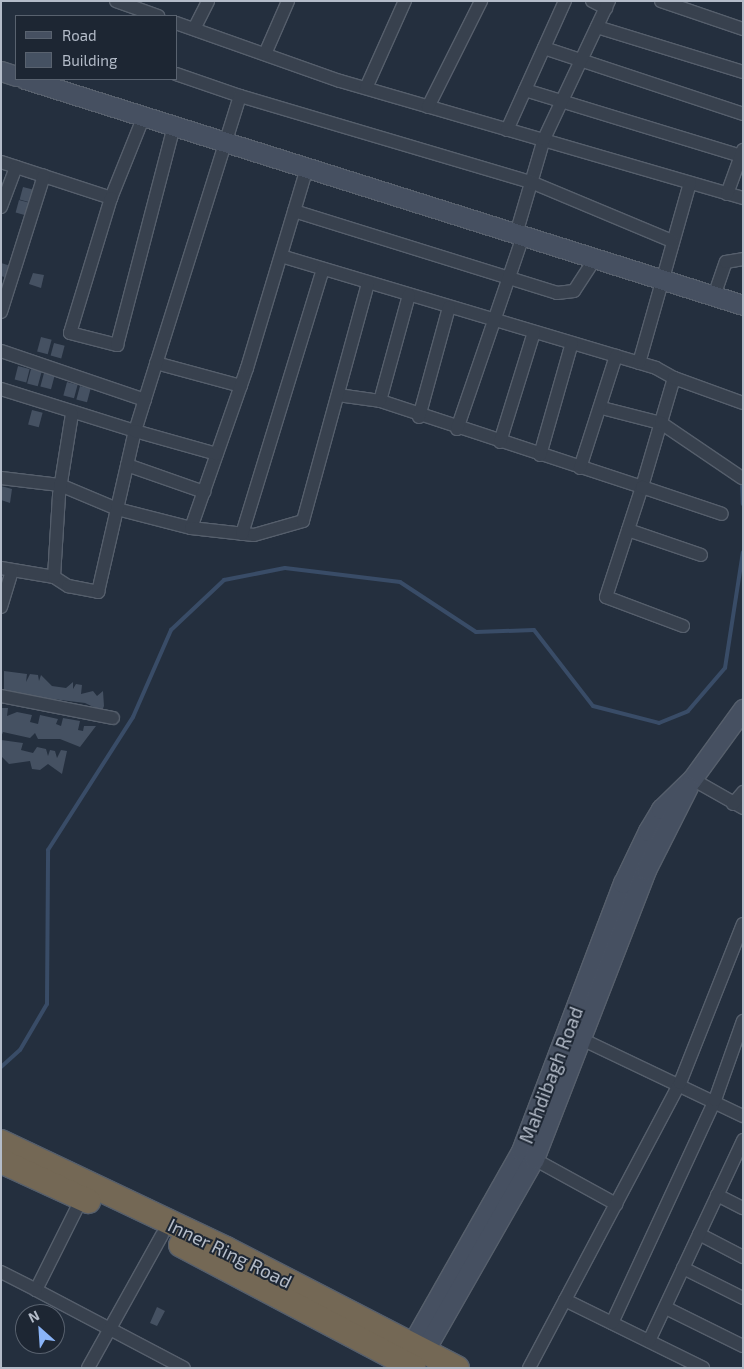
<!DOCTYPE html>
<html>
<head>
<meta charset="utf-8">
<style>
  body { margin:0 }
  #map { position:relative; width:744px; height:1369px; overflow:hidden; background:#242f3e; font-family:"Exo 2",sans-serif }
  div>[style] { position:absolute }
  .stream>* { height:4px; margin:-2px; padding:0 2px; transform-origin:2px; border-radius:2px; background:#394c67 }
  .building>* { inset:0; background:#455162; transform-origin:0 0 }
  .roads { filter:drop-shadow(1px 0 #565f6c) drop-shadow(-1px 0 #565f6c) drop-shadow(0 1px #565f6c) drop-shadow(0 -1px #565f6c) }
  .street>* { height:12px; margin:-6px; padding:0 6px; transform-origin:6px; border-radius:6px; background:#38414e }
  .secondary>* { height:19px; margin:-9.5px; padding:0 9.5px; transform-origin:9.5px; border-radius:9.5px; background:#465061 }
  .highway>* { height:24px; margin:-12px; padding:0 12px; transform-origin:12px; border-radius:12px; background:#746855 }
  span { translate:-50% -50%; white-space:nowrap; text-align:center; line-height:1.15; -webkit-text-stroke:4px #1d2633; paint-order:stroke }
  .street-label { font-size:19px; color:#b4bcc9 }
  .frame { position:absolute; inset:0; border:2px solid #b4bcc9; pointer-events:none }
  .legend { position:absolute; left:15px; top:15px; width:162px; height:65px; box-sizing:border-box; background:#1d2633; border:1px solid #59626f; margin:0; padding:6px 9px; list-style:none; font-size:15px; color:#b4bcc9 }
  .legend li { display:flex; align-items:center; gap:10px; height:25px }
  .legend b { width:25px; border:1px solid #59626f }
  .north { position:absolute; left:15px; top:1304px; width:50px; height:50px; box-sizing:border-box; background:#1d2633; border:1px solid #59626f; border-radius:50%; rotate:334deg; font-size:14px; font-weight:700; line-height:20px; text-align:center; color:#b4bcc9 }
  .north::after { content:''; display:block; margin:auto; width:18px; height:22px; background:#8ab4f8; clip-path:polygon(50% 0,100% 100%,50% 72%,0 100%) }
</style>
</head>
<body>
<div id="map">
  <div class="stream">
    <i style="left:742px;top:481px;width:23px;rotate:88deg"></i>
    <i style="left:1px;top:1067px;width:25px;rotate:-42deg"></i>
    <i style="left:20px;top:1050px;width:53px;rotate:-59.6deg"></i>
    <i style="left:47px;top:1004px;width:154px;rotate:-89.6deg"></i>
    <i style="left:48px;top:850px;width:158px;rotate:-57.4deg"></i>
    <i style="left:133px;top:717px;width:95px;rotate:-66.4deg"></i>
    <i style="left:171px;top:630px;width:73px;rotate:-43.3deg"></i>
    <i style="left:224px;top:580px;width:62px;rotate:-11.1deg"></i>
    <i style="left:285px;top:568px;width:116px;rotate:6.9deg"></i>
    <i style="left:400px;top:582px;width:91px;rotate:33.3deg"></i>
    <i style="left:476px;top:632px;width:58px;rotate:-2deg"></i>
    <i style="left:534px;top:630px;width:96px;rotate:52.2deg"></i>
    <i style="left:593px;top:706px;width:68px;rotate:14.4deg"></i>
    <i style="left:659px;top:723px;width:31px;rotate:-22deg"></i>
    <i style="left:688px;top:711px;width:57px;rotate:-49.3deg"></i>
    <i style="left:725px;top:668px;width:117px;rotate:-81.2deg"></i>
  </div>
  <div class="building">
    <i style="left:23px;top:187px;width:11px;height:13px;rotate:15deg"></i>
    <i style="left:19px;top:200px;width:11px;height:13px;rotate:15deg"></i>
    <i style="clip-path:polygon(1px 263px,11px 266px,8px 278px,1px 276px)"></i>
    <i style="clip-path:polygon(33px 273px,44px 275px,41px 288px,29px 284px)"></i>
    <i style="left:41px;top:337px;width:11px;height:15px;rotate:15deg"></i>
    <i style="left:54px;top:343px;width:11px;height:13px;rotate:15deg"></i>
    <i style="left:18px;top:366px;width:12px;height:14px;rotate:14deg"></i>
    <i style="left:31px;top:369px;width:11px;height:15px;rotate:15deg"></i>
    <i style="left:44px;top:373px;width:11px;height:14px;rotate:15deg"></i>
    <i style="left:67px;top:382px;width:11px;height:14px;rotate:15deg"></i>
    <i style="left:80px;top:386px;width:11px;height:14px;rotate:15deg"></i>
    <i style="left:32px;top:410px;width:11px;height:15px;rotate:15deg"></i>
    <i style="clip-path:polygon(1px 486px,12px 489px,10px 503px,1px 500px)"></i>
    <i style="clip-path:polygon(4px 671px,27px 674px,26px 682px,30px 674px,38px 675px,39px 681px,41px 675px,52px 686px,66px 688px,73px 682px,73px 689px,76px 684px,82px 685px,81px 694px,93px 691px,97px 696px,103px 691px,104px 706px,102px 711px,85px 703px,4px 693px)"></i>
    <i style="clip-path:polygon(1px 708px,8px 708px,7px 716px,17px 712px,32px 715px,30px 722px,38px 724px,40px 715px,58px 719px,56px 724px,61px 726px,63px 718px,80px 721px,78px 730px,83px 731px,84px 726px,96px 726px,80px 747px,60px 739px,38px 739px,35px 733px,30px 738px,3px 732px,1px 737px)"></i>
    <i style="clip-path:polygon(1px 740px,23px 743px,21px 750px,33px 753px,37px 747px,46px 749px,48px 756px,50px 750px,55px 751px,57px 758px,61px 750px,67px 751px,62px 774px,48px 764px,40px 770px,32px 769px,30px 761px,9px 764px,1px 756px)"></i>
    <i style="clip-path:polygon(157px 1307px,165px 1311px,157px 1326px,150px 1323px)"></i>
  </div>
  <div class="roads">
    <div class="street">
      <i style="left:116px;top:1px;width:45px;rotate:19.7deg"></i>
      <i style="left:592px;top:1px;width:16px;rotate:27deg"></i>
      <i style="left:661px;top:1px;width:87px;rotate:18.9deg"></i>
      <i style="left:176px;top:23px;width:174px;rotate:19.5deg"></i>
      <i style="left:340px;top:81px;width:420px;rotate:16.2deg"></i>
      <i style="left:597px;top:27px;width:153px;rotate:17.1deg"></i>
      <i style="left:194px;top:29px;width:31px;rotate:-63deg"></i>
      <i style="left:544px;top:48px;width:210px;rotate:18.3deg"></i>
      <i style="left:265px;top:54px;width:58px;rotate:-66.5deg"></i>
      <i style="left:176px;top:74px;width:68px;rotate:19deg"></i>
      <i style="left:366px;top:88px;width:95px;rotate:-65.9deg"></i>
      <i style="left:525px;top:90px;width:226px;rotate:17deg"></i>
      <i style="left:428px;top:107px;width:119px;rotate:-63.4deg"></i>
      <i style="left:507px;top:130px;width:141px;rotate:-65.8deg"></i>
      <i style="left:1px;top:162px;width:116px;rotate:18.1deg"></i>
      <i style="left:111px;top:198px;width:88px;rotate:-68.1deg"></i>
      <i style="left:727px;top:194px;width:47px;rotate:-70deg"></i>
      <i style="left:111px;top:198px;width:141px;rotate:106.9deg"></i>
      <i style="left:70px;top:333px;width:49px;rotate:14.3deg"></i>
      <i style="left:117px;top:345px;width:226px;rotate:-75.4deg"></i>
      <i style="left:1px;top:207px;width:43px;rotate:-69.4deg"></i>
      <i style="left:294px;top:211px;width:275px;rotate:17.3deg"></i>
      <i style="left:557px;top:293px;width:17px;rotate:-7deg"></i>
      <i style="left:574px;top:291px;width:38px;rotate:-57deg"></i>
      <i style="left:516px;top:234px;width:99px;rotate:-73.6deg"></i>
      <i style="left:544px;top:139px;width:153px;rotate:-64.8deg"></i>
      <i style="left:281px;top:256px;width:391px;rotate:16.6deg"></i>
      <i style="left:656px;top:368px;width:21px;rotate:29deg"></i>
      <i style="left:674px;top:378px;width:114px;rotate:106.4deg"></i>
      <i style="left:642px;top:487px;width:276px;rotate:-161.8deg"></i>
      <i style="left:380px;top:401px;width:110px;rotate:-74.7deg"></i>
      <i style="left:714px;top:296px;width:36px;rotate:-71deg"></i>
      <i style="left:726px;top:262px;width:17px;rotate:-10deg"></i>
      <i style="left:1px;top:312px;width:143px;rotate:-72.5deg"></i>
      <i style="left:1px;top:351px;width:152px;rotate:18.8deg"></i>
      <i style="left:156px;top:363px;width:88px;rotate:15.1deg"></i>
      <i style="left:639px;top:363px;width:187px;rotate:-74.2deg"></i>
      <i style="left:674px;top:378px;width:73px;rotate:19.9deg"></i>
      <i style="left:1px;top:389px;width:140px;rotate:17.4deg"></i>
      <i style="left:135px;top:431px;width:351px;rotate:-72.6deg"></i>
      <i style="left:240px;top:96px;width:303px;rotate:16.5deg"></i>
      <i style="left:531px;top:182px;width:153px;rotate:22.7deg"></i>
      <i style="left:338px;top:395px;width:42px;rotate:8.1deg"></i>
      <i style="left:602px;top:408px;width:61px;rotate:14.3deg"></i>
      <i style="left:661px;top:423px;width:98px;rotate:34.2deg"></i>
      <i style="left:419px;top:417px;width:114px;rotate:-74.7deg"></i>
      <i style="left:457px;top:429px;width:204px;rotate:-71.1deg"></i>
      <i style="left:500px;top:442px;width:115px;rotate:-72.8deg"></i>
      <i style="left:540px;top:455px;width:116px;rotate:-74.1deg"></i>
      <i style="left:127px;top:465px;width:82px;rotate:19.3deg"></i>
      <i style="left:580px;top:468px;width:118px;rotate:-72.2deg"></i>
      <i style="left:1px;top:478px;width:59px;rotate:6.8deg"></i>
      <i style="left:60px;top:485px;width:62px;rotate:22.8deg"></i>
      <i style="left:117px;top:509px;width:76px;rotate:14.4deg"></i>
      <i style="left:191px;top:528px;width:170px;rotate:-70.7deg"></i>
      <i style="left:247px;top:368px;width:209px;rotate:-73.3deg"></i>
      <i style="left:191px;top:528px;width:63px;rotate:6.3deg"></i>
      <i style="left:254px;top:535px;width:51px;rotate:-15.9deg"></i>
      <i style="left:303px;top:521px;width:247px;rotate:-74.7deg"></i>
      <i style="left:628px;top:530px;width:77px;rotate:18.9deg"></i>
      <i style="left:242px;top:534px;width:277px;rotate:-73deg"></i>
      <i style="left:1px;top:568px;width:54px;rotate:9.6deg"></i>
      <i style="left:54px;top:577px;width:17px;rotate:33deg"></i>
      <i style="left:68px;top:586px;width:31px;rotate:11deg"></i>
      <i style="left:98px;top:592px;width:165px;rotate:-77.1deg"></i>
      <i style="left:135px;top:431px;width:85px;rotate:15.7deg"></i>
      <i style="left:54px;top:577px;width:82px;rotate:-86.5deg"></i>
      <i style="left:59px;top:495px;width:82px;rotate:-80.9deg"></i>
      <i style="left:1px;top:607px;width:37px;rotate:-73deg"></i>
      <i style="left:683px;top:626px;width:82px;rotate:-159.4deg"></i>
      <i style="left:606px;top:597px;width:116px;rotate:-71.9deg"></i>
      <i style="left:642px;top:487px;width:84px;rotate:18.6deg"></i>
      <i style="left:1px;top:696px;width:114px;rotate:11.1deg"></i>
      <i style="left:692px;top:779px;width:59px;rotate:29.6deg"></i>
      <i style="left:733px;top:804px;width:16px;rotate:-50deg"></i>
      <i style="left:575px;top:1036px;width:186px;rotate:25.5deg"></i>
      <i style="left:534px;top:1159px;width:94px;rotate:28.8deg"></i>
      <i style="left:717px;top:1195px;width:29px;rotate:27deg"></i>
      <i style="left:82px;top:1198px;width:103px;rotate:116.6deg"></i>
      <i style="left:36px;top:1290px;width:167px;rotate:27.8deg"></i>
      <i style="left:699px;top:1234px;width:50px;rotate:27.6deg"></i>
      <i style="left:683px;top:1268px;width:67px;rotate:26.6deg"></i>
      <i style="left:1px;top:1272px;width:39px;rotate:27deg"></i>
      <i style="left:565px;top:1300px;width:154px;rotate:26.2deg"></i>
      <i style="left:666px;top:1308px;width:86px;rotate:26.3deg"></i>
      <i style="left:612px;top:1323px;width:246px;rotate:-65.2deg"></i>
      <i style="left:715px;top:1100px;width:84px;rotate:-70.5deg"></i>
      <i style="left:649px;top:1341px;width:222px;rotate:-64.9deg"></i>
      <i style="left:88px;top:1368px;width:152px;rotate:-60.9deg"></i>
      <i style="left:529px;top:1368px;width:323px;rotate:-62.1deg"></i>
      <i style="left:680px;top:1083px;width:171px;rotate:-68.4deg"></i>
    </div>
    <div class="secondary">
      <i style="left:1px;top:71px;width:16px;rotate:18deg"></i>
      <i style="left:25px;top:79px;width:753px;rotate:17.47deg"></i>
      <i style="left:405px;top:1356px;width:236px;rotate:-60.5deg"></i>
      <i style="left:521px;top:1151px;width:287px;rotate:-69.2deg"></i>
      <i style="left:623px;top:883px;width:58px;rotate:-64.3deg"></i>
      <i style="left:648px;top:831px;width:26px;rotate:-59deg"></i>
      <i style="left:661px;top:809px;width:43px;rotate:-44.1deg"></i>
      <i style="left:692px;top:779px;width:87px;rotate:-53.9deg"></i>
      <i style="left:418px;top:1362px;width:234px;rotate:-60.3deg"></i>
      <i style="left:534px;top:1159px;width:310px;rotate:-68.8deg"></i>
      <i style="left:646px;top:870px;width:93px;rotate:-63.2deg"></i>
    </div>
    <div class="highway">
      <i style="left:1px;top:1142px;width:249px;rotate:25.4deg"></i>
      <i style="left:226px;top:1249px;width:260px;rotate:27.3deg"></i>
      <i style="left:1px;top:1161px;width:96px;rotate:24.7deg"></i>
      <i style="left:181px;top:1245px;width:263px;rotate:27.8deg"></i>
    </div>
  </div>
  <div class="street-label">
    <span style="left:551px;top:1075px;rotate:-69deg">Mahdibagh Road</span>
    <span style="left:230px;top:1253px;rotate:26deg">Inner Ring Road</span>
  </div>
  <div class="frame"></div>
  <ul class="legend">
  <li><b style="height:6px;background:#465061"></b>Road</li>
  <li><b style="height:14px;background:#455162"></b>Building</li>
  </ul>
  <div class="north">N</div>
</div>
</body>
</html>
